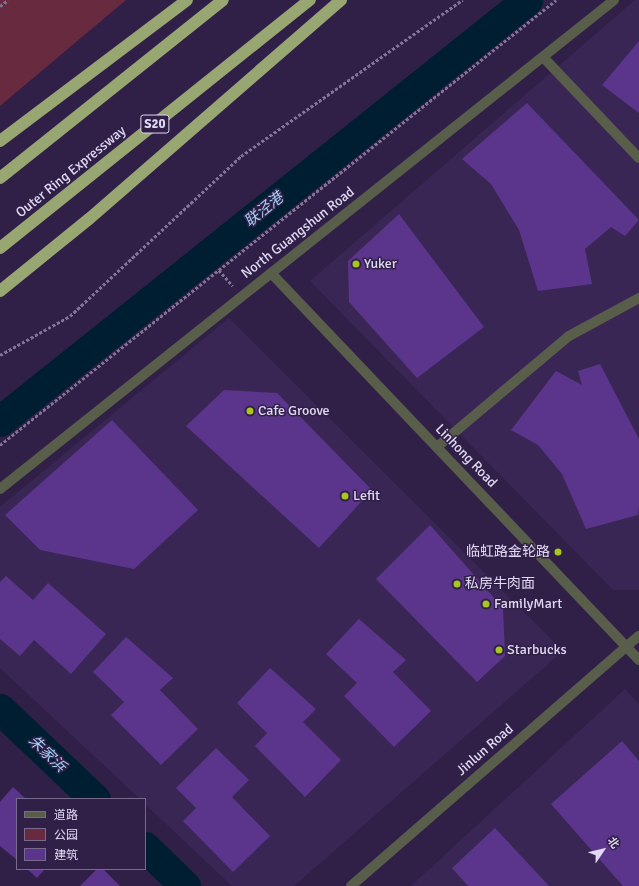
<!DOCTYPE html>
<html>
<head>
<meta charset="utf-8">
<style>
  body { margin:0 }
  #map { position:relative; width:639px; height:886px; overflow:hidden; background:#302048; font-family:Signika,"Noto Sans SC",sans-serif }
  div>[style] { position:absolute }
  .built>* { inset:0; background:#392655 }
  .green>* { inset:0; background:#672a3f }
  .river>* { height:31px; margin:-15.5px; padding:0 15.5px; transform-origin:15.5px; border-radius:15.5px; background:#001e32 }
  .building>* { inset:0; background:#5a358b }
  .path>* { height:2.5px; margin-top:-1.25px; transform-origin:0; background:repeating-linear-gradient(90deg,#817496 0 3px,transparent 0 5px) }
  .minor>* { height:10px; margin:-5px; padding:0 5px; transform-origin:5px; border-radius:5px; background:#595e4a }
  .tertiary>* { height:10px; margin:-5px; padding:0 5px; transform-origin:5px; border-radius:5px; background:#595e4a }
  .motorway>* { height:12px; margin:-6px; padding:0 6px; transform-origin:6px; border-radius:6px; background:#98a672 }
  .dots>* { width:11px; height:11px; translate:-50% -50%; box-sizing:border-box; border:2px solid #302048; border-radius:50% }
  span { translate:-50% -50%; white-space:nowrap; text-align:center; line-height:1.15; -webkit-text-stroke:3px #302048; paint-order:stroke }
  .shield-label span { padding:1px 3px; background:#302048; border:1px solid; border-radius:3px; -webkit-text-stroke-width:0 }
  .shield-label { font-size:13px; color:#e1d9f3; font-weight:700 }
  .street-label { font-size:14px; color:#e1d9f3 }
  .poi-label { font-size:14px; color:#e1d9f3 }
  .left { translate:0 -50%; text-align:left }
  .right { translate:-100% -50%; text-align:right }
  .water-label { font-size:15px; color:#a4d2f3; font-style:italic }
  .legend { position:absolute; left:16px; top:798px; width:130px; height:72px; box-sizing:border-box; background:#302048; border:1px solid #776a8c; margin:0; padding:5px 7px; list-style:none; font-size:12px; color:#e1d9f3 }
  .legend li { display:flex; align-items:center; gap:8px; height:20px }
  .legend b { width:20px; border:1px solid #776a8c }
  .north { position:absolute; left:583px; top:830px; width:40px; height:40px; -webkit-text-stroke:3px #302048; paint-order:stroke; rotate:55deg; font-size:11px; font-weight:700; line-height:16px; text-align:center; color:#e1d9f3 }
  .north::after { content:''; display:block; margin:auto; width:14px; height:18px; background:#e1d9f3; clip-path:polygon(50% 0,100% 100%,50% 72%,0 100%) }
</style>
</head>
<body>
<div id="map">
  <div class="built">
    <i style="clip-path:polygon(635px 0,639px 0,639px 590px,613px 590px,310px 281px)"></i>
    <i style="clip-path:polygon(229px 318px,563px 651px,294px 886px,232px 886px,145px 804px,145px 799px,140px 799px,0 668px,0 507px)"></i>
    <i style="clip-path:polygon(625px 689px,639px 704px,639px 886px,411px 886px)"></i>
  </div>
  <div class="green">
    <i style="clip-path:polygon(0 0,126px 0,0 106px)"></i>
  </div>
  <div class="river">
    <i style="left:0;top:421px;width:675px;rotate:-38.62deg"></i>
    <i style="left:0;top:709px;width:131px;rotate:43.5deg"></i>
    <i style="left:145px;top:847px;width:56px;rotate:44.3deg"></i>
  </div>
  <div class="building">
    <i style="clip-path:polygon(639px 41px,639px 113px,602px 85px)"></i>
    <i style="clip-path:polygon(527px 103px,639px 220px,625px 236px,611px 227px,585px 249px,592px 284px,538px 291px,519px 230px,491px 184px,462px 159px)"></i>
    <i style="clip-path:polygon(399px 214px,484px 327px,417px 378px,349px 302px,348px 261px)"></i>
    <i style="clip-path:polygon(600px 364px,639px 439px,639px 506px,638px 515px,586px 529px,562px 474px,538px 445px,511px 430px,556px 371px,582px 385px,578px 371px)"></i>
    <i style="clip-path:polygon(224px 390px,277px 393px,372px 490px,319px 548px,186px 426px)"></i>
    <i style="clip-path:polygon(112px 420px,198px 510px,134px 569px,40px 550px,5px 515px)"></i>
    <i style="clip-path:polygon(430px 525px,503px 608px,505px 656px,477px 682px,376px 579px)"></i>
    <i style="clip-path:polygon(6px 576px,33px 600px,48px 583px,106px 634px,71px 674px,34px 640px,20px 656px,0 639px,0 582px)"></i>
    <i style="clip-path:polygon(359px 619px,406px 660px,393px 672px,431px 711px,394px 747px,344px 696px,357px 683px,326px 654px)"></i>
    <i style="clip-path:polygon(126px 637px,173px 678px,160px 690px,198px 729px,161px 765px,111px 715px,124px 702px,93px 672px)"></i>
    <i style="clip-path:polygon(270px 668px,316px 709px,303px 722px,341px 760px,305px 797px,255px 746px,267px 733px,237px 703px)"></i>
    <i style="clip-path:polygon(622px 741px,639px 761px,639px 886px,623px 886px,551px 804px)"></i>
    <i style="clip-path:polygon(216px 748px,249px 780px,232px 797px,270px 836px,233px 872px,183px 821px,196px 808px,176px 788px)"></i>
    <i style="clip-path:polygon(13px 787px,26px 799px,17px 799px,17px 860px,0 846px,0 802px)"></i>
    <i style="clip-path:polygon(495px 828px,549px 886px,468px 886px,452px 868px)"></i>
    <i style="clip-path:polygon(27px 869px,45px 869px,37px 878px)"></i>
    <i style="clip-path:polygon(97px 869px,103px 869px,120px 886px,80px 886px)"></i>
  </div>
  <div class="path">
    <i style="left:0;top:6px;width:10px;rotate:-37deg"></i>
    <i style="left:219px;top:270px;width:21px;rotate:49deg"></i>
    <i style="left:0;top:355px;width:80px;rotate:-29.1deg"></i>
    <i style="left:70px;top:316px;width:234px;rotate:-43.1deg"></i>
    <i style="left:241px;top:156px;width:271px;rotate:-35.2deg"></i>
    <i style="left:0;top:445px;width:712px;rotate:-38.67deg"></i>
  </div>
  <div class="minor">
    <i style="left:543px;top:57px;width:139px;rotate:46.5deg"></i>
    <i style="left:437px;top:447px;width:172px;rotate:-40.1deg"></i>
    <i style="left:569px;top:336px;width:80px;rotate:-28.5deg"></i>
  </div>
  <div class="tertiary">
    <i style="left:271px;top:273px;width:534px;rotate:46.44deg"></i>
    <i style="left:0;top:489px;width:785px;rotate:-38.53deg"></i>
    <i style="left:351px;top:886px;width:381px;rotate:-41deg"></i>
  </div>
  <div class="motorway">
    <i style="left:0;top:141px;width:234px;rotate:-37deg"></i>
    <i style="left:0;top:178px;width:285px;rotate:-38.6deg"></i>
    <i style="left:0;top:248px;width:397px;rotate:-38.7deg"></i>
    <i style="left:0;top:291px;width:114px;rotate:-39deg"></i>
    <i style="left:89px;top:219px;width:334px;rotate:-41deg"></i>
  </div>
  <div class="dots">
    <i style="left:356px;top:264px;background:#a9c71b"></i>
    <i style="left:250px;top:411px;background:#a9c71b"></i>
    <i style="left:345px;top:496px;background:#a9c71b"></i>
    <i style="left:558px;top:552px;background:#a9c71b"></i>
    <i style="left:457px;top:584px;background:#a9c71b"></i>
    <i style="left:486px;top:604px;background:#a9c71b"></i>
    <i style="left:499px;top:650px;background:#a9c71b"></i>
  </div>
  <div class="shield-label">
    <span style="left:155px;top:124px">S20</span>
  </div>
  <div class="street-label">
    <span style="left:71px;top:172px;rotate:-39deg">Outer Ring Expressway</span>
    <span style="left:298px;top:233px;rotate:-38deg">North Guangshun Road</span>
    <span style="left:466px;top:456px;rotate:46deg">Linhong Road</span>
    <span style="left:485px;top:750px;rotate:-41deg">Jinlun Road</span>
  </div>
  <div class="poi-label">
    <span class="left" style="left:364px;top:264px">Yuker</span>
    <span class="left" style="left:258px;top:411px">Cafe Groove</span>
    <span class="left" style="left:353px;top:496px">Lefit</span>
    <span class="right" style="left:550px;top:552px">临虹路金轮路</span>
    <span class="left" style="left:465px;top:584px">私房牛肉面</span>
    <span class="left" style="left:494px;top:604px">FamilyMart</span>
    <span class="left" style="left:507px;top:650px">Starbucks</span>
  </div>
  <div class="water-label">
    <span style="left:264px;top:210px;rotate:-39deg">联泾港</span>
    <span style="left:47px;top:754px;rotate:44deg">朱家浜</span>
  </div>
  <ul class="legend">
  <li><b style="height:5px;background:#595e4a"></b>道路</li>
  <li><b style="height:11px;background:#672a3f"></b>公园</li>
  <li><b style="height:11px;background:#5a358b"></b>建筑</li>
  </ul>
  <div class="north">北</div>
</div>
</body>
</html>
